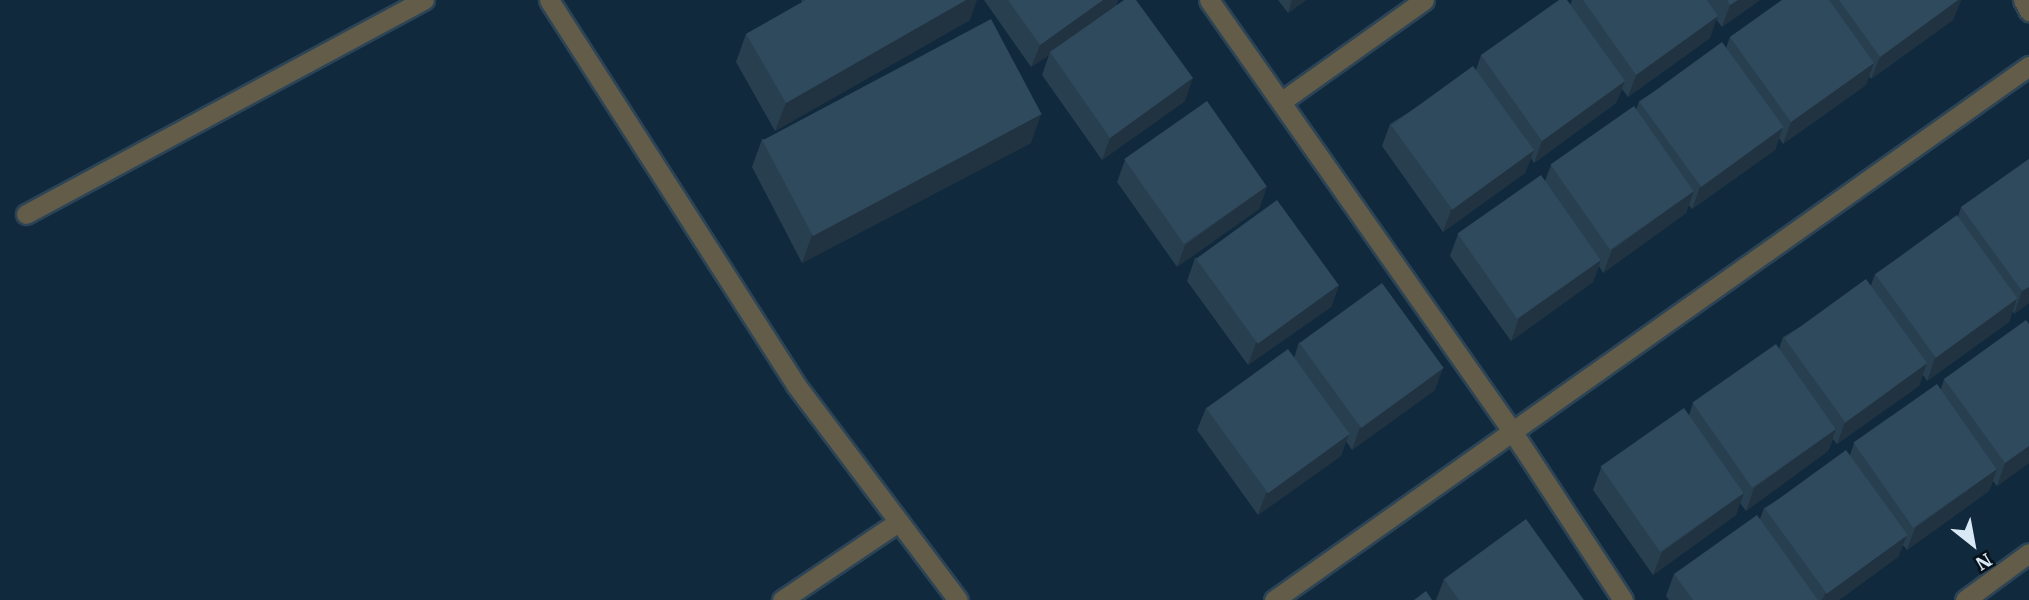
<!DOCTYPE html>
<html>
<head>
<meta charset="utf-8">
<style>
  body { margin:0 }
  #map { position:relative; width:2029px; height:600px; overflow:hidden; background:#10293c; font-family:"IBM Plex Serif",serif }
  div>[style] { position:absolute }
  .roads { filter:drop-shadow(2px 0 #2c4456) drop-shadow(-2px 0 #2c4456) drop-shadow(0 2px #2c4456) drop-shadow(0 -2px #2c4456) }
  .service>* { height:19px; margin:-9.5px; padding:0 9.5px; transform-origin:9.5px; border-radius:9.5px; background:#625c48 }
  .minor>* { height:19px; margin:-9.5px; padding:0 9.5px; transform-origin:9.5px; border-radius:9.5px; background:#625c48 }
  .tertiary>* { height:19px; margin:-9.5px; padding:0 9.5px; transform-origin:9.5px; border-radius:9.5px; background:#625c48 }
  .wall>* { inset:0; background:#283f50 }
  .shaded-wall>* { inset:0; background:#213341 }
  .building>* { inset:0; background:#2f495d; transform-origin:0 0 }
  span { translate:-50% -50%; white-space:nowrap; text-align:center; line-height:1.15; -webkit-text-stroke:6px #07111a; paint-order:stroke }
  .north { position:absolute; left:1938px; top:509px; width:70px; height:70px; -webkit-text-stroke:5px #07111a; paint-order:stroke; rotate:149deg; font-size:19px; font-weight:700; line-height:28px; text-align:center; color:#d9e8f5 }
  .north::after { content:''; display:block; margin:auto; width:24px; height:32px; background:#d9e8f5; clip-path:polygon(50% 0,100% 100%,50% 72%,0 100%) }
</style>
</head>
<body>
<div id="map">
  <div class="roads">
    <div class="service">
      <i style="left:782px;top:600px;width:140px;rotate:-33.9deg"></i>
    </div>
    <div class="minor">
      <i style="left:1209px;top:0;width:527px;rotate:54.89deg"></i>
      <i style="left:1512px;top:431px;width:202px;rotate:56.7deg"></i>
      <i style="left:2023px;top:0;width:13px;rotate:61deg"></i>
      <i style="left:1282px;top:101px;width:174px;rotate:-35.4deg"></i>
      <i style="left:26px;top:214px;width:452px;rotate:-28.3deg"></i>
      <i style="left:1274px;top:600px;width:925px;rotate:-35.27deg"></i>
      <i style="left:1965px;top:600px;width:79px;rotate:-36.3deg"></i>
    </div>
    <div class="tertiary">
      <i style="left:549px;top:0;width:457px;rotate:57.3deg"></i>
      <i style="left:796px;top:385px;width:269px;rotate:53deg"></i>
    </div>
  </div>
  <div class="wall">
    <i style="clip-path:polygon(801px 0,965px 0,970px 20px,775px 131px,736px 62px,746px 34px,802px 2px)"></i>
    <i style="clip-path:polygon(984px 0,1118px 0,1116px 6px,1185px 101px,1102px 160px,1042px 75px,1049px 55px,1031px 67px)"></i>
    <i style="clip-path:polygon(1278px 0,1306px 0,1288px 13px)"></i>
    <i style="clip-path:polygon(1572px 0,1760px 0,1722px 27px,1716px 19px,1710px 38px,1628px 97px,1622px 89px,1616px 103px,1534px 163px,1531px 158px,1525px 173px,1443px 232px,1382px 146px,1390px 124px,1476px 70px,1481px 55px,1570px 5px)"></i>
    <i style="clip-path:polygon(1782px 0,1961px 0,1953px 20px,1871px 79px,1869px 76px,1866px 85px,1783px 144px,1779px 138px,1775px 150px,1692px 209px,1689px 205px,1686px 213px,1603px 273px,1599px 266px,1593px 282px,1511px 341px,1450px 256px,1458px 234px,1545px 181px,1551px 165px,1636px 110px,1639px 101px,1726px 48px,1730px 37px)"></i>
    <i style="clip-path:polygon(762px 139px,1031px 143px,802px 263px,752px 167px)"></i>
    <i style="clip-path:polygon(2029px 159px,2029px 303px,2014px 314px,2013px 311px,2009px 322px,1927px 381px,1923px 375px,1919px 386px,1837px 444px,1833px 439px,1828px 451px,1746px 511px,1740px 503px,1736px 515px,1653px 575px,1593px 490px,1601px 468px,1689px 415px,1693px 403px,1779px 349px,1783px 337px,1871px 285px,1875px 274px,1958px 217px,1961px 207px)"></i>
    <i style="clip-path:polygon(1125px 160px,1267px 186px,1259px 209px,1177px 267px,1117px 182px)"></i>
    <i style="clip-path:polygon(1195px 258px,1339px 285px,1331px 307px,1248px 365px,1187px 281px)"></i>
    <i style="clip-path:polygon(2029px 324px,2029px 463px,1997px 486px,1993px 481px,1989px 491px,1907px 550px,1903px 545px,1898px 557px,1839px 600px,1669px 600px,1666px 596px,1674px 574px,1760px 519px,1764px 508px,1850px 455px,1854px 443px,1941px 389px,1944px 379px)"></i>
    <i style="clip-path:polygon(1299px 342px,1435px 390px,1352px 450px,1346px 441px,1341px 456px,1258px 515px,1197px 430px,1206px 408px,1294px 358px)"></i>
    <i style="clip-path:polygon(1444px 579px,1584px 600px,1436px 600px)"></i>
  </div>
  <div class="shaded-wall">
    <i style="clip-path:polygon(966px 0,977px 0,970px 20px,775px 131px,786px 103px)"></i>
    <i style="clip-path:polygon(1103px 0,1118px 0,1115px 9px,1050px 52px,1049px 55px,1031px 67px,1040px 45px)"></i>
    <i style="clip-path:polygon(1292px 0,1306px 0,1288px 13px)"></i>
    <i style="clip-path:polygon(1738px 0,1760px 0,1722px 27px,1730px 5px)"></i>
    <i style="clip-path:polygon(1958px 0,1961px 0,1953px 20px,1871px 79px,1880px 57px)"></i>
    <i style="clip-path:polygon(1718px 16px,1710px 38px,1628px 97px,1636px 75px)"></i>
    <i style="clip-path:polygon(1874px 63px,1866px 85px,1783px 144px,1791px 122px)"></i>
    <i style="clip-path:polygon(1193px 78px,1185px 101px,1102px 160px,1110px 138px)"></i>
    <i style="clip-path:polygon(1625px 81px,1616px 103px,1534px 163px,1542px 141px)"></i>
    <i style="clip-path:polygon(1041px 115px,1031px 143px,802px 263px,812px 235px)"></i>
    <i style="clip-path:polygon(1783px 127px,1775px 150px,1692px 209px,1700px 187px)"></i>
    <i style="clip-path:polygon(1534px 150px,1525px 173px,1443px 232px,1451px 210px)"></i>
    <i style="clip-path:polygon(1267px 186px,1259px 209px,1177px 267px,1185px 245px)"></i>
    <i style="clip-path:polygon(1694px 191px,1686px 213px,1603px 273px,1612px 250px)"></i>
    <i style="clip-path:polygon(1601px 260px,1593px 282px,1511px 341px,1519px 318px)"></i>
    <i style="clip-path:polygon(1339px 285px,1331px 307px,1248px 365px,1256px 343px)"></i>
    <i style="clip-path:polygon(2029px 287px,2029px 303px,2014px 314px,2022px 291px)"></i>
    <i style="clip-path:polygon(2017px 299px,2009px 322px,1927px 381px,1935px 358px)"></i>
    <i style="clip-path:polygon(1927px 363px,1919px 386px,1837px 444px,1845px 422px)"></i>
    <i style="clip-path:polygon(1443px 368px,1435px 390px,1352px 450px,1360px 427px)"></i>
    <i style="clip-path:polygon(1836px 429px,1828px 451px,1746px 511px,1754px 488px)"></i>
    <i style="clip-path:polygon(1349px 434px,1341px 456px,1258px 515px,1266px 493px)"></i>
    <i style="clip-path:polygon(2029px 446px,2029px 463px,1997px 486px,2005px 463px)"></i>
    <i style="clip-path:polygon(1997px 469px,1989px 491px,1907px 550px,1915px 528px)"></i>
    <i style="clip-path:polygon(1744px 493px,1736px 515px,1653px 575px,1662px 552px)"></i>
    <i style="clip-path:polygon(1907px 535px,1898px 557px,1839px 600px,1822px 600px,1825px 594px)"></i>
  </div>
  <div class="building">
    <i style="clip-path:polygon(806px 0,966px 0,786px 103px,746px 34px)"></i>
    <i style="clip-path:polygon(1008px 0,1103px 0,1040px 45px)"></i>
    <i style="clip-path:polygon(1124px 0,1136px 0,1193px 78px,1110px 138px,1050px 52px)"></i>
    <i style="clip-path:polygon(1559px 0,1567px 0,1625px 81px,1542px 141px,1481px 55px)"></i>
    <i style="clip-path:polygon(1583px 0,1707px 0,1718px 16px,1636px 75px)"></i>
    <i style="clip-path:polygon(1727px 0,1738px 0,1730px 5px)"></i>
    <i style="clip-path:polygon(1782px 0,1829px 0,1874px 63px,1791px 122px,1730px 37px)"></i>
    <i style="clip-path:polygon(1839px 0,1958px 0,1880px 57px)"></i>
    <i style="left:991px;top:19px;width:108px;height:259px;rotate:62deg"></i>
    <i style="left:1722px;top:42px;width:105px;height:102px;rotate:54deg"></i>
    <i style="left:1473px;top:66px;width:104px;height:101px;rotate:54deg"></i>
    <i style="left:1207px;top:101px;width:104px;height:101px;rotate:55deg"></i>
    <i style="left:1634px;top:106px;width:104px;height:102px;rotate:55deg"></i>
    <i style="clip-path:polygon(2029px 159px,2029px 287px,2022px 291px,1961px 207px)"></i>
    <i style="left:1541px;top:175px;width:104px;height:102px;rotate:55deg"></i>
    <i style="left:1277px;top:200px;width:105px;height:100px;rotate:54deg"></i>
    <i style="left:1957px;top:215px;width:103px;height:101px;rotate:54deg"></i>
    <i style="left:1866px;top:279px;width:104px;height:101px;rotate:54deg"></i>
    <i style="left:1382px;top:283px;width:105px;height:102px;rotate:54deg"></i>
    <i style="clip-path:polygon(2026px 320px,2029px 324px,2029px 446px,2005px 463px,1944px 379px)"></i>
    <i style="left:1776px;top:344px;width:104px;height:102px;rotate:55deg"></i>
    <i style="left:1288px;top:349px;width:105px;height:101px;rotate:54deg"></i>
    <i style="left:1937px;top:384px;width:104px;height:102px;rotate:55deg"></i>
    <i style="left:1684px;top:408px;width:104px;height:102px;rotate:55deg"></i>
    <i style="left:1846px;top:450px;width:105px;height:100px;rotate:54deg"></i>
    <i style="clip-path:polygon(1757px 515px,1818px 600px,1693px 600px,1674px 574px)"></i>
    <i style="clip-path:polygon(1526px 519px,1584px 600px,1459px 600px,1444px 579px)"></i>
    <i style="clip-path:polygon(1426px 591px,1432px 600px,1414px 600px)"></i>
  </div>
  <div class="north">N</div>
</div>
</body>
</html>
